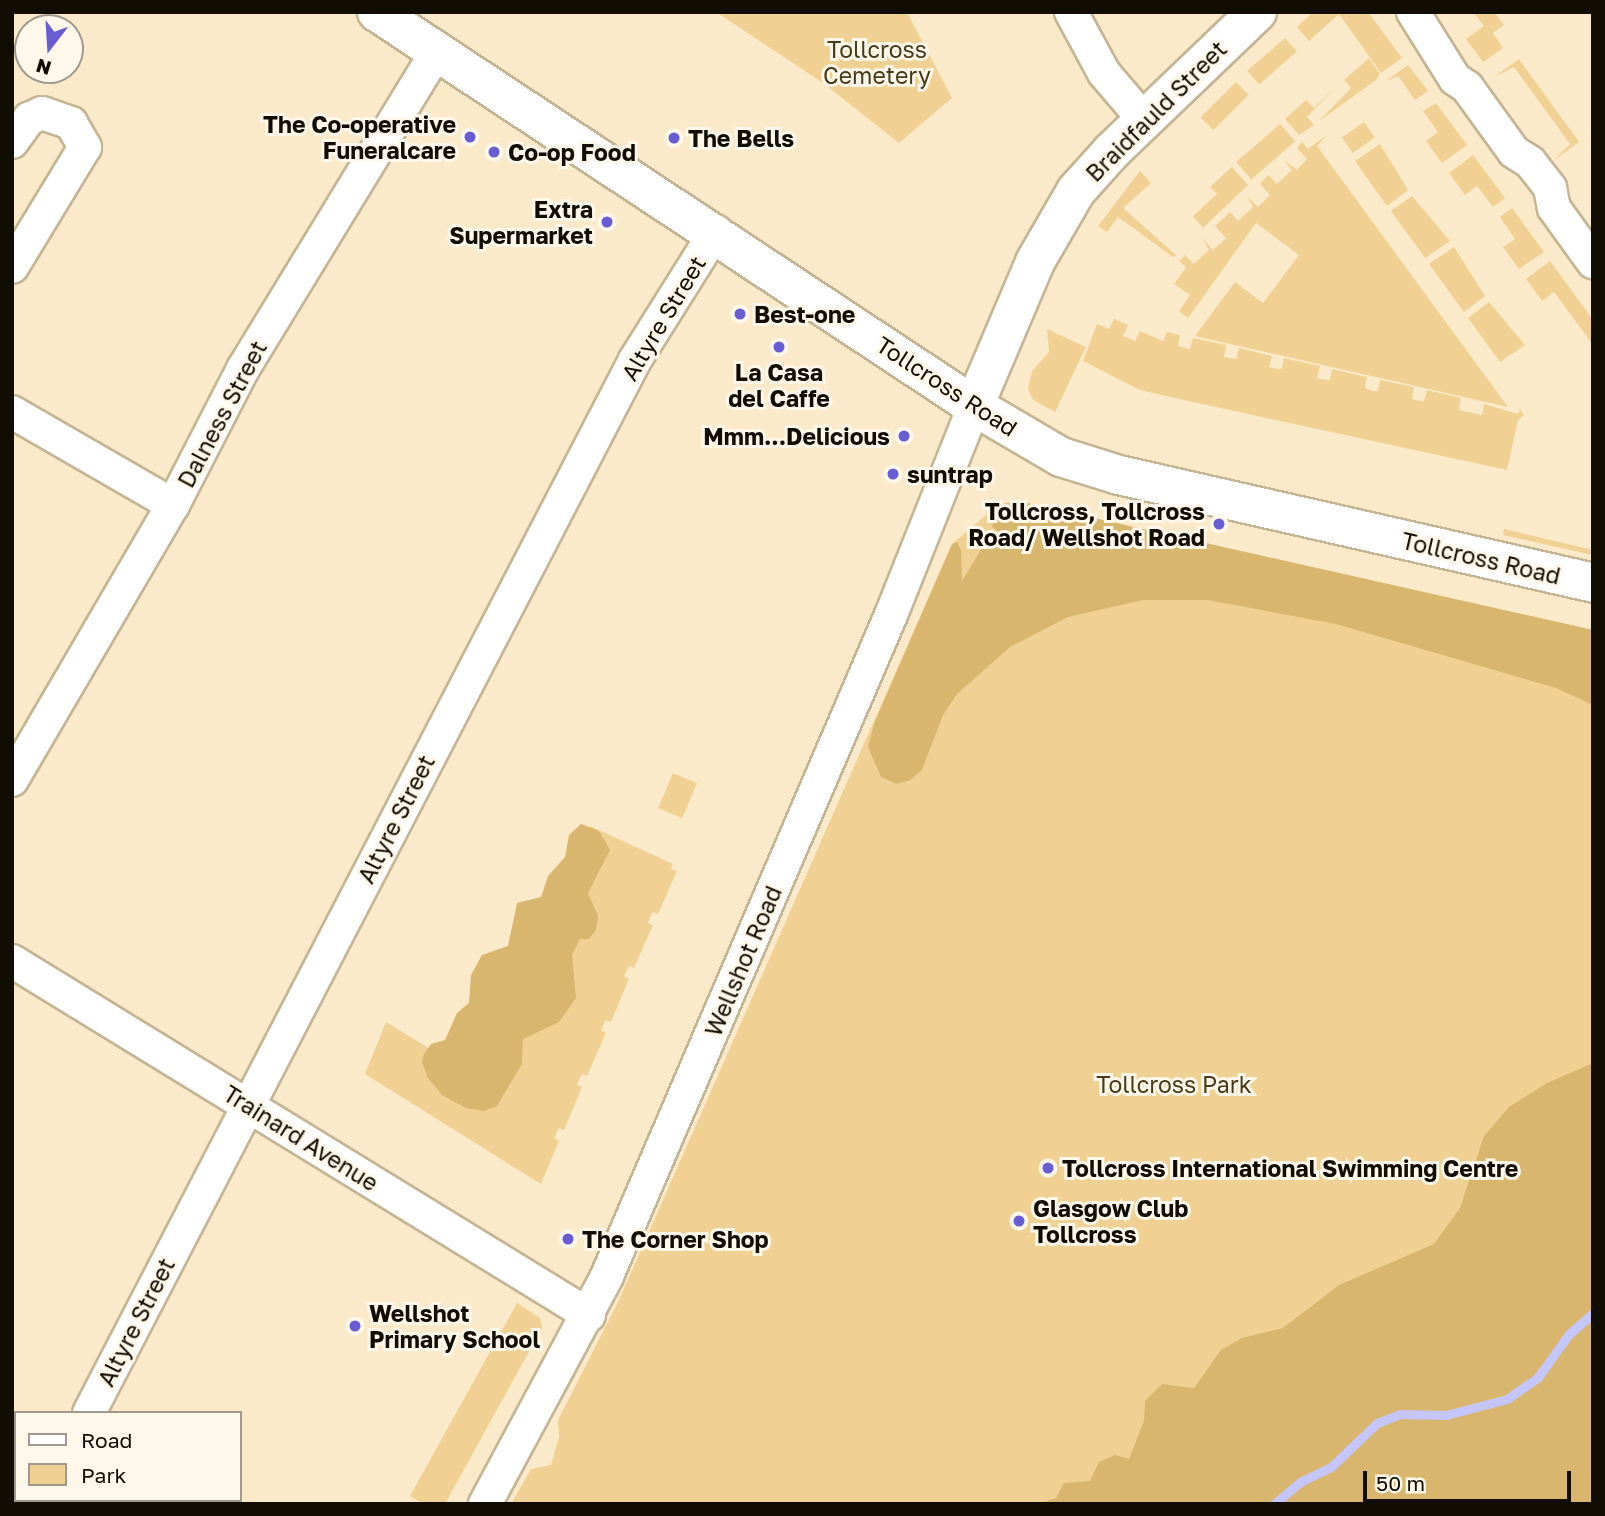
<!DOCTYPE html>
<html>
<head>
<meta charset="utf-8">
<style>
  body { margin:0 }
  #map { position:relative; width:1605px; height:1516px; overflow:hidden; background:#faeac9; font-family:"Golos Text",sans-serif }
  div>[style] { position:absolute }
  .green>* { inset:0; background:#f0d193; transform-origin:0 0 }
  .forest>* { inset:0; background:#d8b66e }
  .stream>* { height:9px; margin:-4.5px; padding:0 4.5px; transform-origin:4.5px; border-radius:4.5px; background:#c5c6ff }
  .roads { filter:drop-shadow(2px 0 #c4b595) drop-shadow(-2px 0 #c4b595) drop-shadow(0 2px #c4b595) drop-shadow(0 -2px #c4b595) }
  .street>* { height:32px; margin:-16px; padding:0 16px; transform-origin:16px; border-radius:16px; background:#fff }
  .secondary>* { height:38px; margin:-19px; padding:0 19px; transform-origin:19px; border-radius:19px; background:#fff }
  .dots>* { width:19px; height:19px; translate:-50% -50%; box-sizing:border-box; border:4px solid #fef8eb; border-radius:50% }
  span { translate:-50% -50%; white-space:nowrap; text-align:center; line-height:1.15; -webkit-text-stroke:6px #fef8eb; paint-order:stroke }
  .park-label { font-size:23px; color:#493a1a }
  .street-label { font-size:23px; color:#120d03 }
  .poi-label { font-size:23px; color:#120d03; font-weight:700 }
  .right { translate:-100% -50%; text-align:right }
  .left { translate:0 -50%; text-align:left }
  .frame { position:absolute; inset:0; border:14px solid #120d03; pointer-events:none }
  .legend { position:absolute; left:14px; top:1411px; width:228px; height:91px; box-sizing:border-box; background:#fef8eb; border:2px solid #a09a8e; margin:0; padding:9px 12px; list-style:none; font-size:21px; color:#120d03 }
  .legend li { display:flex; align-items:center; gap:14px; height:35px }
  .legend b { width:35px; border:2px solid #a09a8e }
  .north { position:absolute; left:14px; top:14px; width:70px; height:70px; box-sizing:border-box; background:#fef8eb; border:2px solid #a09a8e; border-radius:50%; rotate:197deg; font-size:19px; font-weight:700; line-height:28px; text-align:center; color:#120d03 }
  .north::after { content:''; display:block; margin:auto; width:24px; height:32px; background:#695dd6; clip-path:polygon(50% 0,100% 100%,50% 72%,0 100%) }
  .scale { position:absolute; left:1363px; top:1471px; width:208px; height:32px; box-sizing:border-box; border:4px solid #120d03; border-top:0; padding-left:9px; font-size:21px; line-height:24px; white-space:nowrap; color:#120d03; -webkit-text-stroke:5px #fef8eb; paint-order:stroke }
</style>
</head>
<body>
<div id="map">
  <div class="green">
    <i style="clip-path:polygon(716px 12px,907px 12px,952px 98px,899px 143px,823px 83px)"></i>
    <i style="clip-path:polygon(1313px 12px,1368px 12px,1402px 58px,1381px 73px,1339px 14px,1309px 41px,1297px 27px)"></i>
    <i style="clip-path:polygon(1473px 12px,1494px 12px,1504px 25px,1493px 33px,1503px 48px,1483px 62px,1466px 39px,1484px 26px)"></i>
    <i style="left:1285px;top:38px;width:18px;height:50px;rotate:49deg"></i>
    <i style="clip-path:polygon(1369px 58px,1380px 74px,1376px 80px,1319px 121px,1351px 88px,1344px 80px)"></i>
    <i style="clip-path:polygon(1519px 59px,1579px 142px,1554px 160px,1570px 144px,1514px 67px,1494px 77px)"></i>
    <i style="clip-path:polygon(1408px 65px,1428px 91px,1415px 100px,1398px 76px,1386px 81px)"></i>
    <i style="left:1236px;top:82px;width:18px;height:50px;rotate:45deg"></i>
    <i style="clip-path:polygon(1339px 84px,1307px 117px,1314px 125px,1299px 135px,1285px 119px,1306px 100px,1314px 108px)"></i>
    <i style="clip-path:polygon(1436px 103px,1467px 145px,1442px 163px,1426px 141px,1438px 132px,1423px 111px)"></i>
    <i style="left:1364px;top:122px;width:19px;height:27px;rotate:55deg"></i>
    <i style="left:1280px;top:124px;width:23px;height:58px;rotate:49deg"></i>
    <i style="clip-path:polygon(1327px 135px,1317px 146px,1508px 407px,1195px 336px,1235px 282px,1263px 303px,1299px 255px,1256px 223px,1188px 318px,1179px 311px,1190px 295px,1174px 284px,1186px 267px,1179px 261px,1185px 255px,1194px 264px,1209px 250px,1202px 238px,1213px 250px,1226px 238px,1215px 226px,1230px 212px,1238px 221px,1253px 207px,1247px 196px,1258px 207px,1270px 195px,1260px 184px,1268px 175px,1277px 184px,1292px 170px,1284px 160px,1297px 170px,1307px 159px,1297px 148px,1302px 142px,1308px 149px)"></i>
    <i style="clip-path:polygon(1380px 144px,1408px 190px,1387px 206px,1355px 161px)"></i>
    <i style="clip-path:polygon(1473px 155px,1505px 198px,1493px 207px,1477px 186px,1465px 195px,1449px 173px)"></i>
    <i style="clip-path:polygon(1232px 167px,1248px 185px,1203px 228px,1193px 216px,1217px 194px,1210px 187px)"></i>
    <i style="clip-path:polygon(1140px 171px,1151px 183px,1123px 208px,1176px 255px,1173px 257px,1118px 217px,1107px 232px,1098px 226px)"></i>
    <i style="clip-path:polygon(1412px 196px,1450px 241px,1425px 258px,1391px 211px)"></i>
    <i style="clip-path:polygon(1512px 208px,1544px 252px,1519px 269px,1503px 247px,1515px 239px,1500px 217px)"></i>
    <i style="clip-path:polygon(1454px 247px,1485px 296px,1464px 312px,1429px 264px)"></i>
    <i style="clip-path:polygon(1550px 261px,1593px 320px,1593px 345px,1554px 292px,1542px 301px,1526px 279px)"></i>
    <i style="clip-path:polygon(1489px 302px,1525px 345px,1500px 362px,1468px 318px)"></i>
    <i style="clip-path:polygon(1114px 319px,1128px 325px,1123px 336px,1135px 341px,1140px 331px,1163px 341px,1167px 332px,1180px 335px,1178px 346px,1190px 349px,1193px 338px,1226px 345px,1224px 357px,1236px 359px,1239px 348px,1272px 356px,1269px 367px,1278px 369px,1282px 369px,1284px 358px,1320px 366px,1317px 378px,1326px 380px,1330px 380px,1332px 369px,1367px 377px,1365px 388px,1373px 391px,1378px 391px,1380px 380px,1414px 387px,1412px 399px,1420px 401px,1424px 401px,1427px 390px,1461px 398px,1459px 410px,1482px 415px,1484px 404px,1518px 414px,1520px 409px,1524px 415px,1518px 420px,1507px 470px,1179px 399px,1140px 390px,1083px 361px,1097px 324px,1109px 329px)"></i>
    <i style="clip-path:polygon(1047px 329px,1086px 347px,1055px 412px,1033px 400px,1028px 389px,1032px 371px,1049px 352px)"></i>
    <i style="clip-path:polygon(1018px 501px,1593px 630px,1593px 1504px,511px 1504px,531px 1469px,551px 1465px,559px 1437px,558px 1420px,618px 1302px,952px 544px,998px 505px)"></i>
    <i style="clip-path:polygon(1504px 529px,1593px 550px,1593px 555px,1503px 535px)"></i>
    <i style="left:673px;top:773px;width:26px;height:38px;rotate:23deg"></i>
    <i style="clip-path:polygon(590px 826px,673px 864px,671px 869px,677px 871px,658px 914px,653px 912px,650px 917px,648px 923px,653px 925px,634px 968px,629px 966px,624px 976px,629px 979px,611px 1022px,606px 1020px,601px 1030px,606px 1033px,587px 1076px,582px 1074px,577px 1085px,582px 1087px,564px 1130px,559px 1128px,554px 1138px,559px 1141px,541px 1184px,365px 1074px,386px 1022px,476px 1077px)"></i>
    <i style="clip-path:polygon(517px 1303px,540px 1318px,542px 1328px,445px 1504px,424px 1504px,410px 1496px)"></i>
  </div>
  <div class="forest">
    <i style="clip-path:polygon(1018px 501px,1593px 630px,1593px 705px,1556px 688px,1336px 624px,1208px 600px,1143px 600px,1068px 617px,1010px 647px,957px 694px,943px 715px,922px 770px,910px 780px,897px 784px,881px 777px,868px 747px,874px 724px,952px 544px,957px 542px,961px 550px,962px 581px,982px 548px,1008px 539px,992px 527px,998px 505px)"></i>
    <i style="clip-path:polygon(581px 824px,599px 831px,610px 850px,588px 893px,598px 916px,596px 930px,589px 939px,580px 939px,572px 955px,576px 998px,559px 1022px,523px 1039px,522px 1064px,497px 1106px,483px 1111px,466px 1108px,442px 1095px,428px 1078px,422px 1062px,424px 1054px,431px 1044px,445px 1040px,457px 1013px,469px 1003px,471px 975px,482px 955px,508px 946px,517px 903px,541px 897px,548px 876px,565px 857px,569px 835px)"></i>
    <i style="clip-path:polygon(1593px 1063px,1593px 1504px,1039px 1504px,1056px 1498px,1064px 1483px,1090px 1481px,1099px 1462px,1115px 1455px,1129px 1459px,1144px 1421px,1145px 1401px,1162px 1384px,1194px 1388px,1221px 1350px,1242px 1338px,1283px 1328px,1339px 1285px,1434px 1244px,1460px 1208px,1484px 1136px,1509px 1107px,1547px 1083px)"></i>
  </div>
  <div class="stream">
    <i style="left:1274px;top:1504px;width:34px;rotate:-40deg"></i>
    <i style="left:1300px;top:1482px;width:34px;rotate:-26deg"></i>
    <i style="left:1331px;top:1467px;width:64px;rotate:-43.7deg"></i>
    <i style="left:1377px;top:1423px;width:25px;rotate:-21deg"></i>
    <i style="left:1400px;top:1414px;width:46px;rotate:1.2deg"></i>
    <i style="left:1446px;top:1415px;width:63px;rotate:-14.7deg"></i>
    <i style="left:1507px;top:1399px;width:38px;rotate:-35deg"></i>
    <i style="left:1538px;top:1377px;width:53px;rotate:-54.2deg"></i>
    <i style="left:1569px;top:1334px;width:32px;rotate:-41deg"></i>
  </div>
  <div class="roads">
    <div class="street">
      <i style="left:1071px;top:12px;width:69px;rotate:61.6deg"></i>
      <i style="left:1104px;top:73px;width:62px;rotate:49.6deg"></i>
      <i style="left:1413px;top:12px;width:79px;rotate:57.9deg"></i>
      <i style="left:1455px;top:79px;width:14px;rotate:34deg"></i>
      <i style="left:1467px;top:87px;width:80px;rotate:54.1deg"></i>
      <i style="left:1514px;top:152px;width:19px;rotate:32deg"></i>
      <i style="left:1530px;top:162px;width:33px;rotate:52deg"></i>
      <i style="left:1550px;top:188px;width:20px;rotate:79deg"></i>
      <i style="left:1554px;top:208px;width:67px;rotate:54.2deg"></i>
      <i style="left:12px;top:142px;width:29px;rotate:-54deg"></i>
      <i style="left:29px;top:119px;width:14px;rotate:-25deg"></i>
      <i style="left:42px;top:113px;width:31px;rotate:19deg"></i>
      <i style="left:71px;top:123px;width:28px;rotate:60deg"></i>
      <i style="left:85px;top:147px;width:140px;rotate:121.3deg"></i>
      <i style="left:12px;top:412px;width:186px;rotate:30deg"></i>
      <i style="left:12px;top:780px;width:319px;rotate:-59.7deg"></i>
      <i style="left:173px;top:505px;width:153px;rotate:-62.8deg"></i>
      <i style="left:243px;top:369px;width:373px;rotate:-58.6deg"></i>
      <i style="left:12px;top:961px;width:677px;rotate:31.53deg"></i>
      <i style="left:89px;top:1413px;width:1186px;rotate:-62.59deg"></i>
      <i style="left:635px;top:360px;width:152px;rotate:-57.9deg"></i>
      <i style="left:42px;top:1504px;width:4px;rotate:-63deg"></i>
      <i style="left:485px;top:1504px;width:259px;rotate:-61.8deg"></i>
      <i style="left:607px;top:1276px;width:719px;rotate:-66.75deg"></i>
      <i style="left:891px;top:615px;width:225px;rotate:-68.3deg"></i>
    </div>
    <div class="secondary">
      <i style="left:377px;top:12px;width:715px;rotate:33.42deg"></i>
      <i style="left:974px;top:406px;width:101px;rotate:30.4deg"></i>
      <i style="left:1061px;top:457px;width:61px;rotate:17.2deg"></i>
      <i style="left:1119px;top:475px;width:486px;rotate:12.8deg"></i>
      <i style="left:974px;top:406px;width:156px;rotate:-67deg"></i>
      <i style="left:1035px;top:262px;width:82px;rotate:-60deg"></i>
      <i style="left:1076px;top:191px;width:54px;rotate:-48deg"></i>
      <i style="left:1112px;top:151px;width:201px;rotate:-43.8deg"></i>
    </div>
  </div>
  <div class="dots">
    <i style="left:470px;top:137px;background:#695dd6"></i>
    <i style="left:674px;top:138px;background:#695dd6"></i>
    <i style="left:494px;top:152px;background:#695dd6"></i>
    <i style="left:607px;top:222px;background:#695dd6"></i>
    <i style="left:740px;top:314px;background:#695dd6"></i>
    <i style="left:779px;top:347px;background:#695dd6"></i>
    <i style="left:904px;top:436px;background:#695dd6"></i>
    <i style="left:893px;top:474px;background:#695dd6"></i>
    <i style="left:1219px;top:524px;background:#695dd6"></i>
    <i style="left:1048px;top:1168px;background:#695dd6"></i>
    <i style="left:1019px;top:1221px;background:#695dd6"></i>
    <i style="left:568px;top:1239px;background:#695dd6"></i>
    <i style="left:355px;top:1326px;background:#695dd6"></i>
  </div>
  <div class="park-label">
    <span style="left:877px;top:62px">Tollcross<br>Cemetery</span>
    <span style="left:1174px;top:1084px">Tollcross Park</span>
  </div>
  <div class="street-label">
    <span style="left:1156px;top:111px;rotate:-45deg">Braidfauld Street</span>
    <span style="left:663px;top:318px;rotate:-59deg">Altyre Street</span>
    <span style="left:947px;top:386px;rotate:33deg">Tollcross Road</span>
    <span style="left:222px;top:414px;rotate:-62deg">Dalness Street</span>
    <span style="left:1481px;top:558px;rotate:13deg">Tollcross Road</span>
    <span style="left:396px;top:819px;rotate:-63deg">Altyre Street</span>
    <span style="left:743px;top:961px;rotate:-67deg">Wellshot Road</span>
    <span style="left:301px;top:1138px;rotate:32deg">Trainard Avenue</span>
    <span style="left:136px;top:1322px;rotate:-63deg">Altyre Street</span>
  </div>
  <div class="poi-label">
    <span class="right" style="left:456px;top:137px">The Co-operative<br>Funeralcare</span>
    <span class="left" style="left:688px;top:138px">The Bells</span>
    <span class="left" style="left:508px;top:152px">Co-op Food</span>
    <span class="right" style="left:593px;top:222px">Extra<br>Supermarket</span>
    <span class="left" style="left:754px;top:314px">Best-one</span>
    <span style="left:779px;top:385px">La Casa<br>del Caffe</span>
    <span class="right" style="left:890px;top:436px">Mmm...Delicious</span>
    <span class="left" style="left:907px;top:474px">suntrap</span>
    <span class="right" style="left:1205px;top:524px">Tollcross, Tollcross<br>Road/ Wellshot Road</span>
    <span class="left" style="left:1062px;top:1168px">Tollcross International Swimming Centre</span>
    <span class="left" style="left:1033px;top:1221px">Glasgow Club<br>Tollcross</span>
    <span class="left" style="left:582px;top:1239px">The Corner Shop</span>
    <span class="left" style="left:369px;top:1326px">Wellshot<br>Primary School</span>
  </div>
  <div class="frame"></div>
  <ul class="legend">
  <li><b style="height:9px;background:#fff"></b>Road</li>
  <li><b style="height:19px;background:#f0d193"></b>Park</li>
  </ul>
  <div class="north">N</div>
  <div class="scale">50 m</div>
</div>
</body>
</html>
